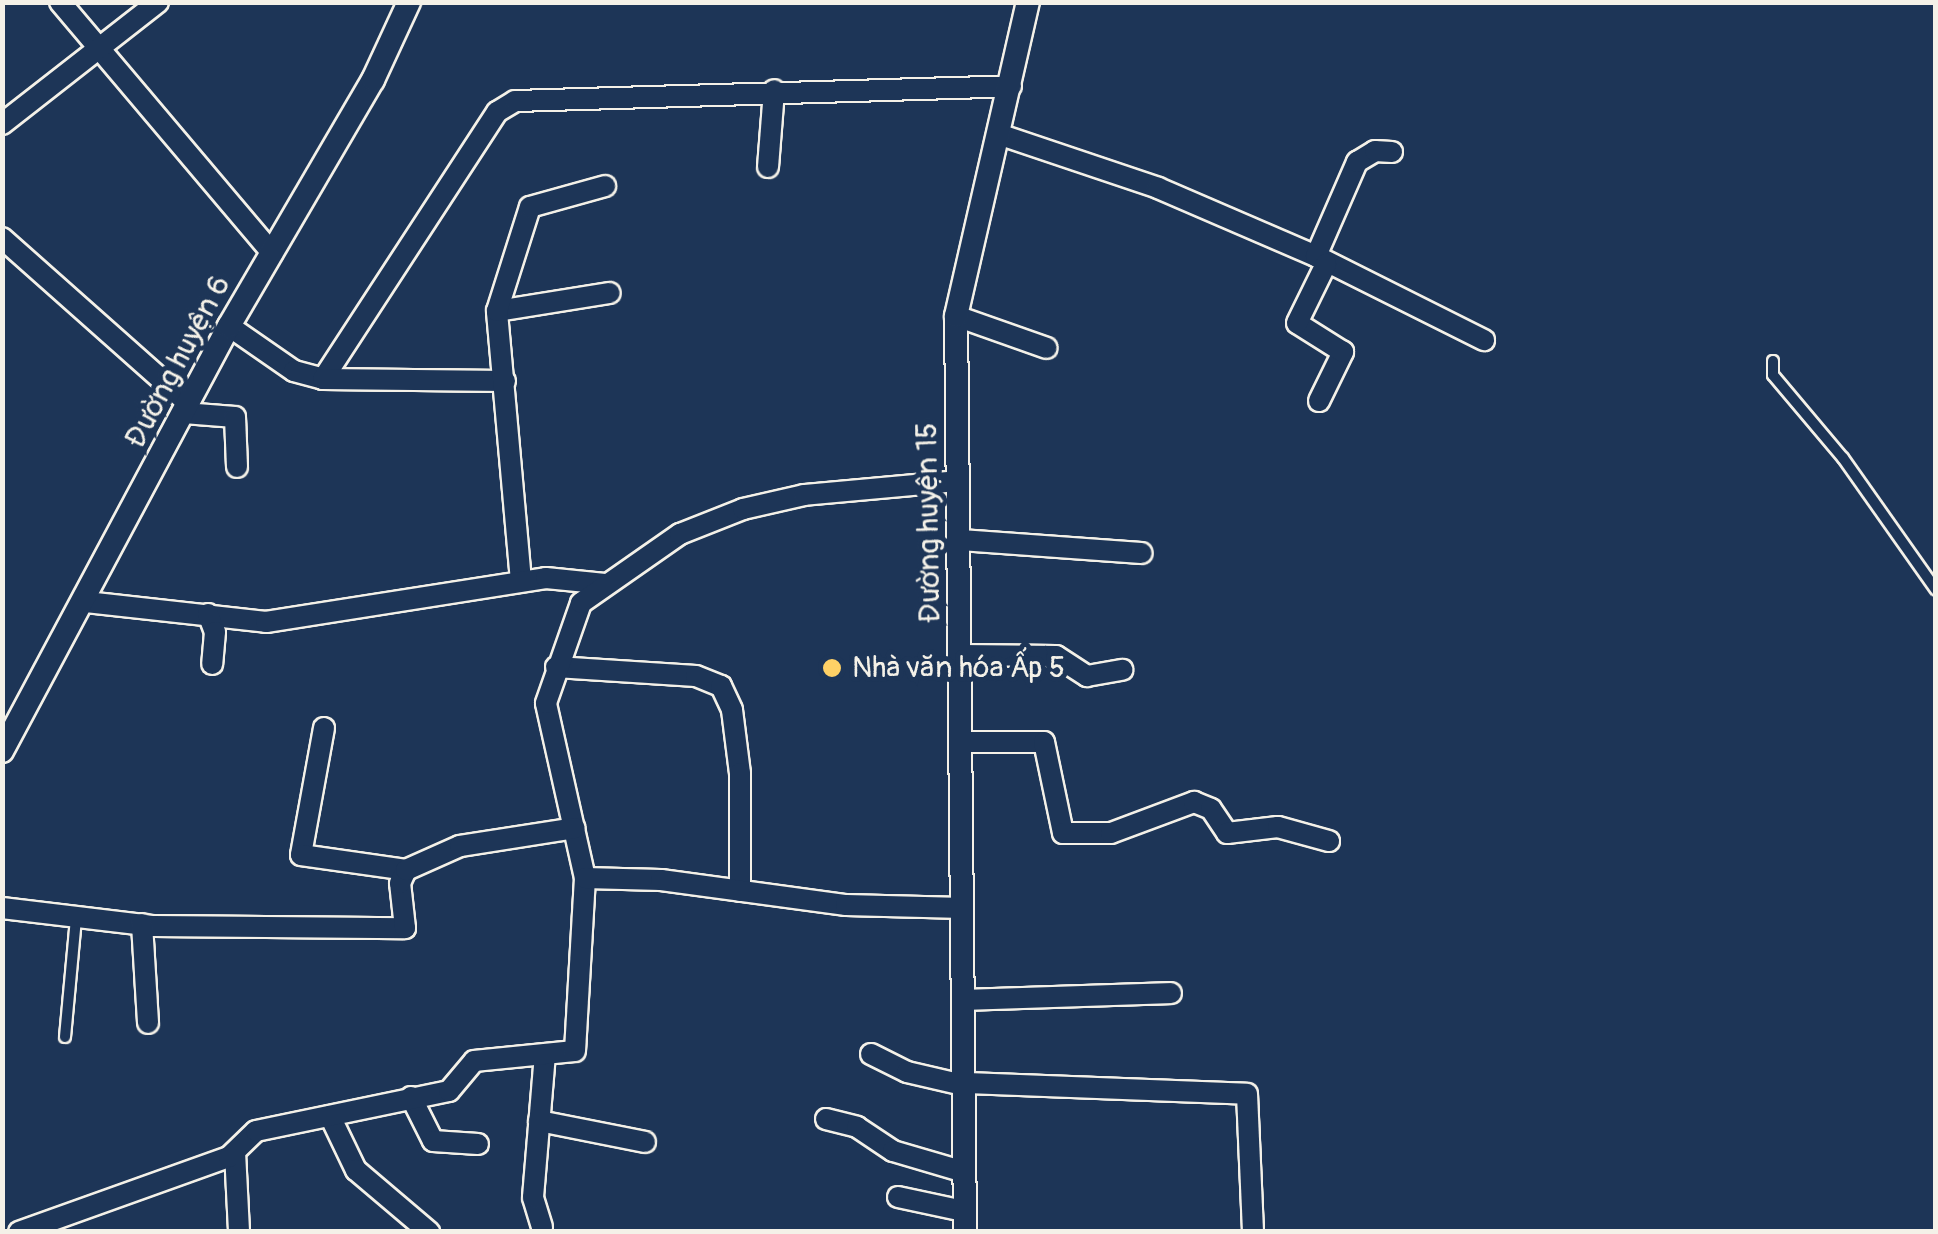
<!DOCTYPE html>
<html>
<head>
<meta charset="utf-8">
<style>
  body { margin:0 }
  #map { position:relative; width:1938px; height:1234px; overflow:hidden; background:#1d3557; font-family:Pangolin,sans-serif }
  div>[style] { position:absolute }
  .roads { filter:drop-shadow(2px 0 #f4f1e8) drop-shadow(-2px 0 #f4f1e8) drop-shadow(0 2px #f4f1e8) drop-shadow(0 -2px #f4f1e8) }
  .service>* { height:10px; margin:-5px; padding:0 5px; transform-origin:5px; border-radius:5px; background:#1d3557 }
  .minor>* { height:20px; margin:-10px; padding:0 10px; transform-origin:10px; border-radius:10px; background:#1d3557 }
  .tertiary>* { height:22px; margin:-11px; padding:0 11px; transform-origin:11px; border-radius:11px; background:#1d3557 }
  .dots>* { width:28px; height:28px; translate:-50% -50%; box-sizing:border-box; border:5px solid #1d3557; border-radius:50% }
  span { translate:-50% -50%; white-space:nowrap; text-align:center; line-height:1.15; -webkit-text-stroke:10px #1d3557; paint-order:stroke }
  .street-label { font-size:30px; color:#f4f1e8 }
  .poi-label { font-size:30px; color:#f4f1e8 }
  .left { translate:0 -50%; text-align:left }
  .frame { position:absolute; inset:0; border:5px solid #f4f1e8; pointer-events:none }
</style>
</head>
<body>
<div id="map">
  <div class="roads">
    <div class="service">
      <i style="left:1773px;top:361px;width:14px;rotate:90deg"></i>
      <i style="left:1773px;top:375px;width:109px;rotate:49.9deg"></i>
      <i style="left:1843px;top:458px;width:161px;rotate:54.8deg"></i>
      <i style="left:65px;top:1037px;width:120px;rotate:-84.7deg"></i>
    </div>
    <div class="minor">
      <i style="left:60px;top:2px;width:329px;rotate:49.8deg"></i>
      <i style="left:2px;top:124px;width:198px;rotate:-38deg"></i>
      <i style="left:998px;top:134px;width:169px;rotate:18.6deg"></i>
      <i style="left:1158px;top:188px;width:172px;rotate:23.3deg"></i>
      <i style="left:1316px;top:256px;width:188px;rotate:26.6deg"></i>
      <i style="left:768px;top:167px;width:77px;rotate:-85.5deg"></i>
      <i style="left:2px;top:238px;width:250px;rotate:41.6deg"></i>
      <i style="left:1316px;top:256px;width:103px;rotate:-66.4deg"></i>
      <i style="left:1357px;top:162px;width:21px;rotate:-31deg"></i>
      <i style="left:1375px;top:151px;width:17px;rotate:3deg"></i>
      <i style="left:497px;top:311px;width:114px;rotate:-9.1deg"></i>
      <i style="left:956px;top:316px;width:96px;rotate:19.4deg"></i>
      <i style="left:229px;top:326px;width:79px;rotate:34.7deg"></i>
      <i style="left:294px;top:371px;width:30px;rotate:15deg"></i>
      <i style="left:323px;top:379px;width:319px;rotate:-56.9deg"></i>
      <i style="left:497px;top:112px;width:21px;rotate:-31deg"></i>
      <i style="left:515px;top:101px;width:496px;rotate:-1.7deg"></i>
      <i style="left:323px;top:379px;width:182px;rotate:0.6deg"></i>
      <i style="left:1319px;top:401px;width:55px;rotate:-63.9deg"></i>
      <i style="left:1343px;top:352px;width:54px;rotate:-147.8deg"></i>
      <i style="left:1297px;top:323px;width:66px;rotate:-63.8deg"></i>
      <i style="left:184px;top:413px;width:51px;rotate:4.5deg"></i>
      <i style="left:235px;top:417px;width:50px;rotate:87.7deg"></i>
      <i style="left:960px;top:540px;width:182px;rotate:4.1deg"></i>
      <i style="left:521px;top:581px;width:271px;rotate:-95.1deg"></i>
      <i style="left:497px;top:311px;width:109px;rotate:-72.4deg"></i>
      <i style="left:530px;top:207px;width:78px;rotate:-15.6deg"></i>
      <i style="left:86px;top:602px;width:181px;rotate:6.3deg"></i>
      <i style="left:266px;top:622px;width:283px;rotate:-8.9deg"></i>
      <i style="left:546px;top:578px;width:59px;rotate:5.8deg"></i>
      <i style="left:208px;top:614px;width:19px;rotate:69deg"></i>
      <i style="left:215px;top:632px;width:32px;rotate:95deg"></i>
      <i style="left:961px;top:655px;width:95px;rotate:0.6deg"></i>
      <i style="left:1056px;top:656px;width:37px;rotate:33deg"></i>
      <i style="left:1087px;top:676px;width:36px;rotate:-10deg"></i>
      <i style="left:556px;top:667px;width:140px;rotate:3.7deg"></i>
      <i style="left:696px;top:676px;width:27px;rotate:22deg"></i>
      <i style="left:721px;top:686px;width:26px;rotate:65deg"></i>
      <i style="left:732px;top:710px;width:64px;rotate:82.8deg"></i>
      <i style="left:740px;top:773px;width:118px;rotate:90deg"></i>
      <i style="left:324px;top:728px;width:129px;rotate:100.3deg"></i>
      <i style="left:301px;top:855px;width:106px;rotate:8.1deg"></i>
      <i style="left:962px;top:742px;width:82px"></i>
      <i style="left:1044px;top:742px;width:93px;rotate:78.2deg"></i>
      <i style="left:1063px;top:833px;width:48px"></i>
      <i style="left:1111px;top:833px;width:89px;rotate:-20.5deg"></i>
      <i style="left:1194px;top:802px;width:18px;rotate:22deg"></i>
      <i style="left:1211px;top:809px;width:29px;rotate:56deg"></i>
      <i style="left:1227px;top:833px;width:51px;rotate:-6.7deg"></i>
      <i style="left:1278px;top:827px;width:53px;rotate:15.4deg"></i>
      <i style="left:585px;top:878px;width:179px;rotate:-102.6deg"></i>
      <i style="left:546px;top:703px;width:106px;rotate:-70.7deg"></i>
      <i style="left:581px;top:603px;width:121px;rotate:-34.9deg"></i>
      <i style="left:680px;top:534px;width:68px;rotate:-21.6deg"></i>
      <i style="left:743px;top:509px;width:63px;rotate:-12.9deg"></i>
      <i style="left:804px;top:495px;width:154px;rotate:-5.2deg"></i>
      <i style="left:2px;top:908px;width:153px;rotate:6.8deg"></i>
      <i style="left:154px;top:926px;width:251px;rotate:0.5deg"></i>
      <i style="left:405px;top:928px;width:45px;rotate:-96.3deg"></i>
      <i style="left:400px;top:883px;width:14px;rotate:-65deg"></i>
      <i style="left:406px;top:870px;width:59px;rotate:-24deg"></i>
      <i style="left:460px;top:846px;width:116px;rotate:-8.9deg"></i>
      <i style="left:142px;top:924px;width:99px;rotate:86.5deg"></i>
      <i style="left:965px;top:1000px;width:206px;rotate:-1.9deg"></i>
      <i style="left:871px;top:1054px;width:40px;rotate:26.6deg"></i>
      <i style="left:907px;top:1072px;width:62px;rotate:13.1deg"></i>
      <i style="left:967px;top:1083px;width:280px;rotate:2.2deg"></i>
      <i style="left:1247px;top:1094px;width:138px;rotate:87.5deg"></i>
      <i style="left:411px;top:1097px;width:49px;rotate:63.4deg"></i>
      <i style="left:433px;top:1141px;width:45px;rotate:3.8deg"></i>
      <i style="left:330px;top:1116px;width:60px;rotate:64.3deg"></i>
      <i style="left:356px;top:1170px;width:96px;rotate:40.3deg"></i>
      <i style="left:826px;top:1119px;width:32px;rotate:14deg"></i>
      <i style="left:857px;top:1127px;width:43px;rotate:33.7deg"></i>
      <i style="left:893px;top:1151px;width:75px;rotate:16.3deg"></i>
      <i style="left:539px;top:1121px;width:108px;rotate:11.2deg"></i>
      <i style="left:235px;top:1152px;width:80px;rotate:87.1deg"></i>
      <i style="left:898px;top:1197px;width:67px;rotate:12deg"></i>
      <i style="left:542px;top:1227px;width:31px;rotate:-107deg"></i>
      <i style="left:533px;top:1197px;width:143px;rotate:-85.2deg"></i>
      <i style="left:19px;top:1232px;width:223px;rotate:-19.7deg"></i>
      <i style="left:229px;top:1157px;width:37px;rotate:-44deg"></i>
      <i style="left:256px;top:1131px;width:197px;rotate:-11.7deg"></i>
      <i style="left:449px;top:1091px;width:39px;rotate:-50deg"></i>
      <i style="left:474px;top:1061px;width:101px;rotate:-5.7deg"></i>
      <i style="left:575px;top:1051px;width:173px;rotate:-86.7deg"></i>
      <i style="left:585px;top:878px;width:76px;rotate:1.5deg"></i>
      <i style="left:661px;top:880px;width:187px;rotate:7.7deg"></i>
      <i style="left:846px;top:905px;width:117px;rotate:1.5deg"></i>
    </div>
    <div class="tertiary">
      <i style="left:2px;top:751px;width:482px;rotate:-61.9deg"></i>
      <i style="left:229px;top:326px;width:285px;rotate:-59.7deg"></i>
      <i style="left:373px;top:80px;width:86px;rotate:-65.2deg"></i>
      <i style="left:965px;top:1232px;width:916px;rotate:-90.56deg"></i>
      <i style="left:956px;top:316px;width:322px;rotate:-77.1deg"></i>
    </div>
  </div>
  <div class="dots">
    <i style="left:832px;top:668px;background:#ffd166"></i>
  </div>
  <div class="street-label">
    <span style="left:178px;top:362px;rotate:-62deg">Đường huyện 6</span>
    <span style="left:929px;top:523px;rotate:-91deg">Đường huyện 15</span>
  </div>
  <div class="poi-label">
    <span class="left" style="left:852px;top:668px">Nhà văn hóa Ấp 5</span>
  </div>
  <div class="frame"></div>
</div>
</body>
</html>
